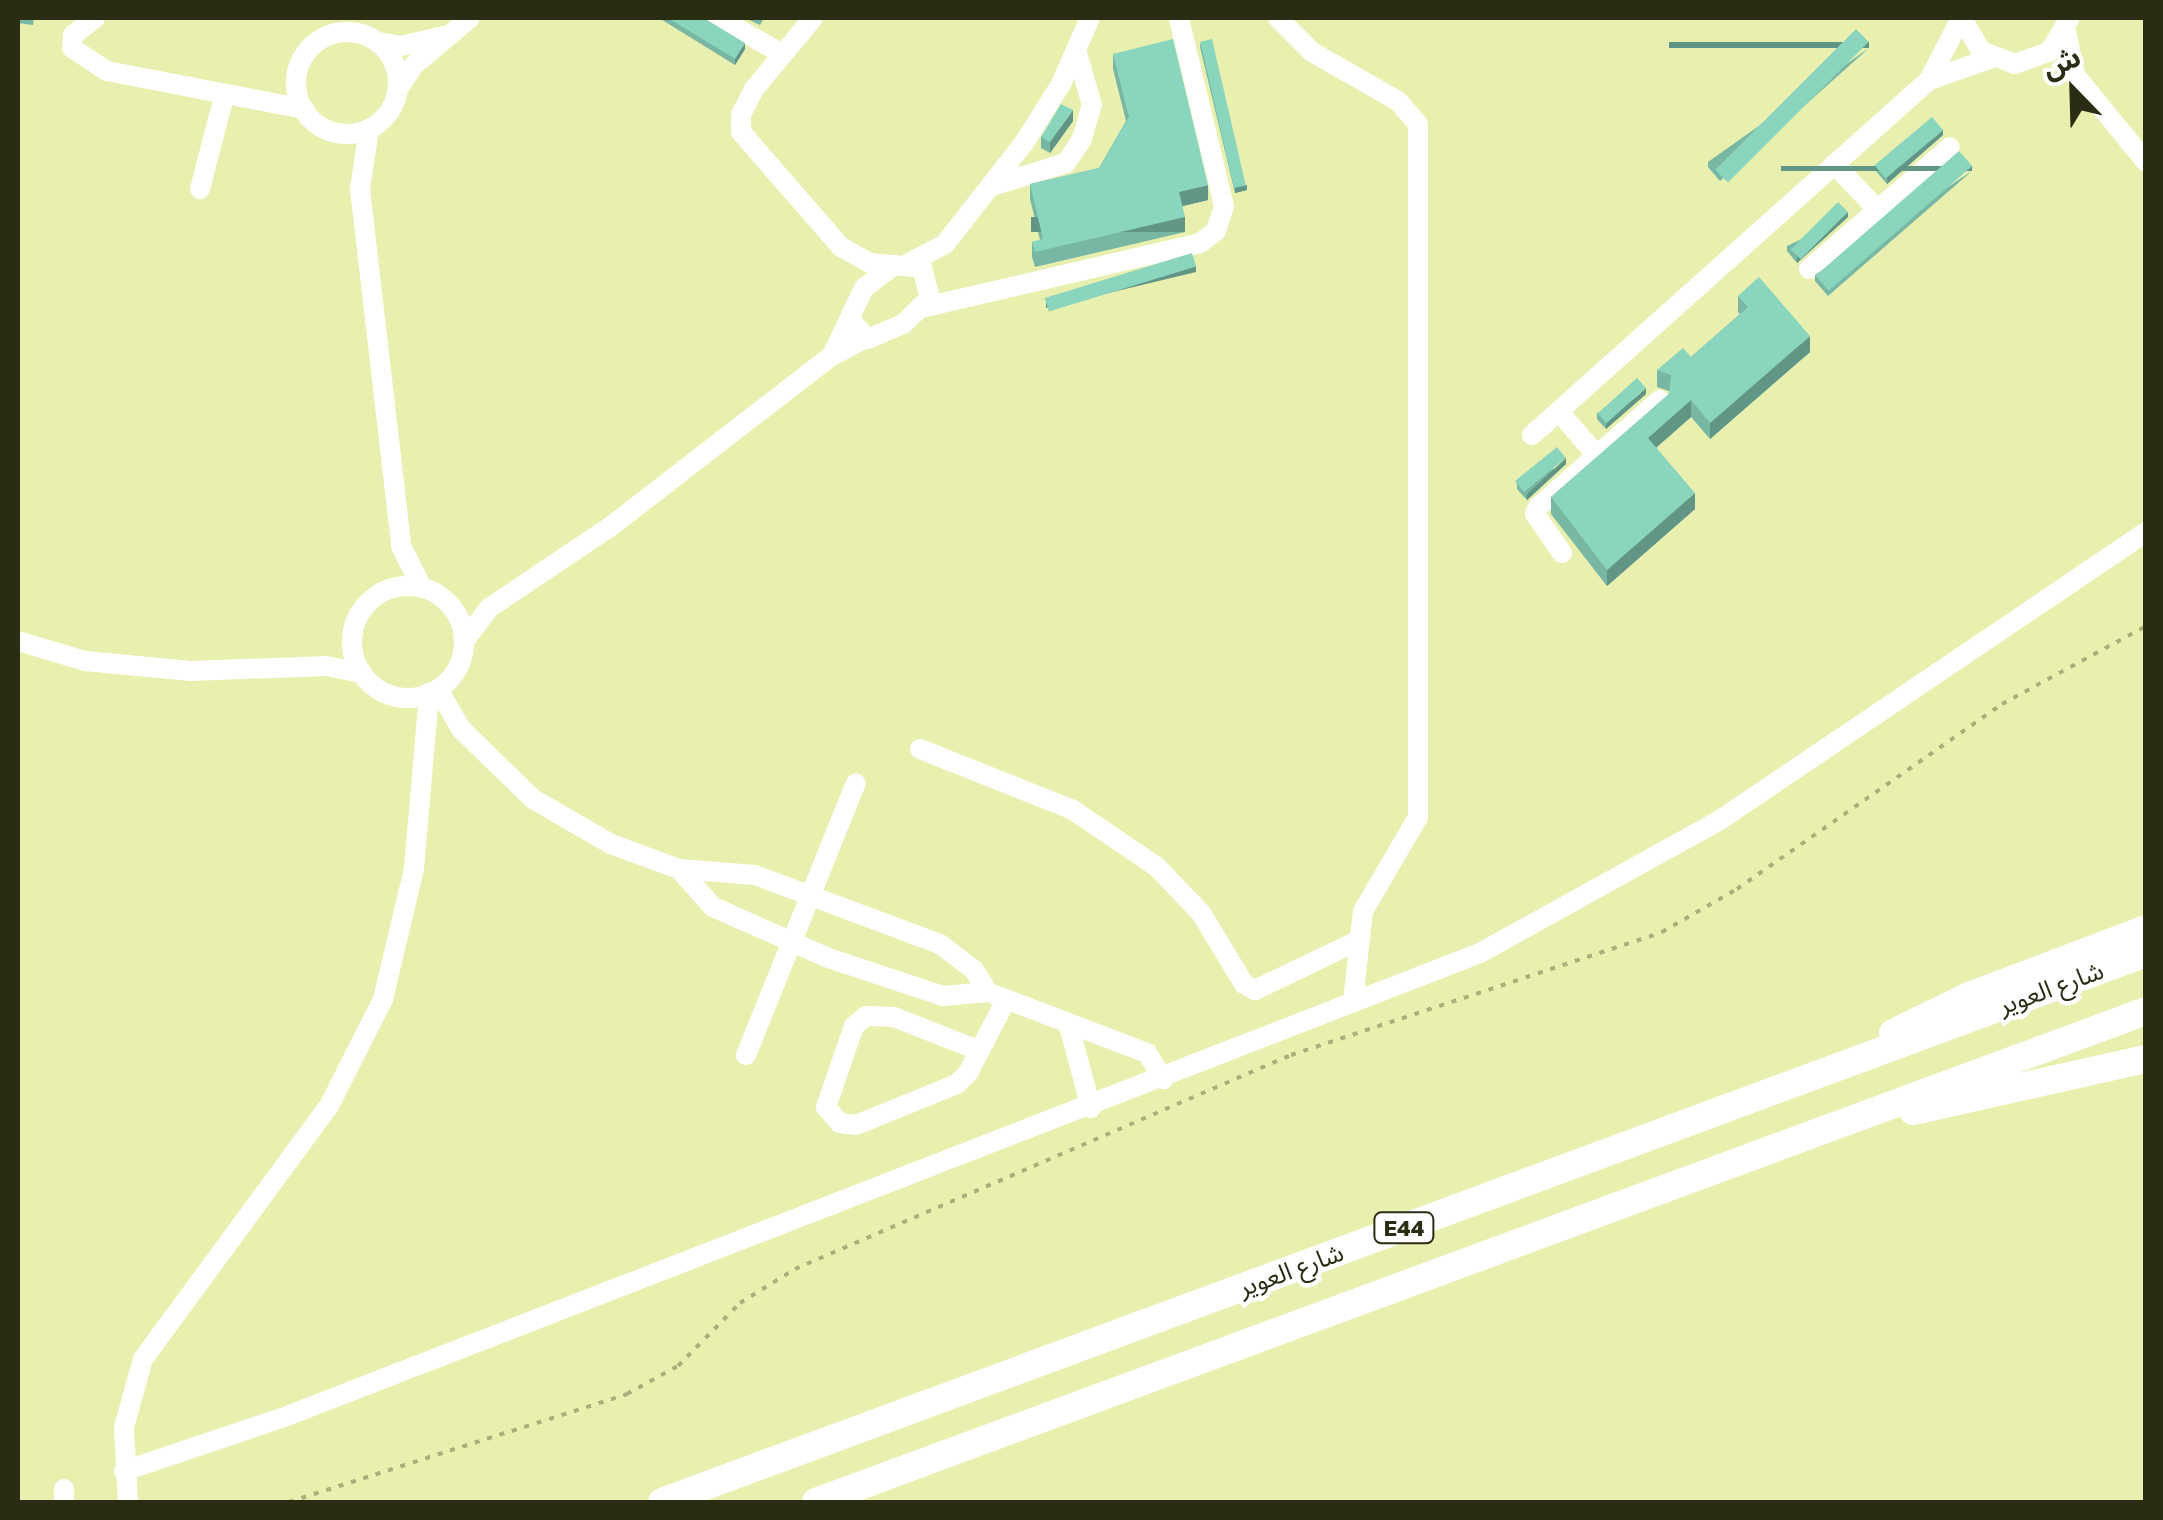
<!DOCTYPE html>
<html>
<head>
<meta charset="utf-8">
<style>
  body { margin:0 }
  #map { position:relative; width:2163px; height:1520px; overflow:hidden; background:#e8efaf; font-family:"Golos Text","Noto Sans Arabic",sans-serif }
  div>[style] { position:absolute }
  .path>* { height:4px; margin-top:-2px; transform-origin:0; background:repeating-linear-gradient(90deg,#aab07c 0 5px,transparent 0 13px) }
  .minor>* { height:20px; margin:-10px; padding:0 10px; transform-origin:10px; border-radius:10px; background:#fff }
  .minor>.ring { margin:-10px; padding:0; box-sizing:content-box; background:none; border:20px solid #fff; border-radius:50% }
  .highway>* { height:28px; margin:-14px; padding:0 14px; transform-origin:14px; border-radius:14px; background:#fff }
  .wall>* { inset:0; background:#77b7a3 }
  .shaded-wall>* { inset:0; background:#619585; transform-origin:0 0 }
  .building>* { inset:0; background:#8ad5be; transform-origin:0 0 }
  span { translate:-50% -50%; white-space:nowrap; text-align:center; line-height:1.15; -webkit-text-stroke:9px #fff; paint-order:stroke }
  .shield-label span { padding:2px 8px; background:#fff; border:2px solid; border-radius:8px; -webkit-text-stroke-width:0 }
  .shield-label { font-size:22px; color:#2a2c13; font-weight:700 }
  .street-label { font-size:25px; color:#2a2c13 }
  .frame { position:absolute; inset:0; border:20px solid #2a2c13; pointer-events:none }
  .north { position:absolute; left:2023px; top:40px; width:100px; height:100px; -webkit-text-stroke:8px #fff; paint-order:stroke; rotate:337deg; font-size:28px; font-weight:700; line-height:40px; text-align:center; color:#2a2c13 }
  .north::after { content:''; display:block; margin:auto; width:35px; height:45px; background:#2a2c13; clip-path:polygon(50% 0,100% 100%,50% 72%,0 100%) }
</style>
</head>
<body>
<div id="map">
  <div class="path">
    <i style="left:289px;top:1502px;width:355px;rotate:-17.7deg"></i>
    <i style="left:627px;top:1394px;width:58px;rotate:-28.8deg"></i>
    <i style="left:678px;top:1366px;width:88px;rotate:-45.5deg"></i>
    <i style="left:740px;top:1303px;width:65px;rotate:-31.7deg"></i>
    <i style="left:795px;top:1269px;width:540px;rotate:-23.34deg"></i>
    <i style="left:1291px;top:1055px;width:391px;rotate:-18.3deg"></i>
    <i style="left:1662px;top:932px;width:86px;rotate:-29.8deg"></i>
    <i style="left:1737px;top:889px;width:323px;rotate:-34.9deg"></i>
    <i style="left:2002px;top:704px;width:164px;rotate:-28.4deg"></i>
  </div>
  <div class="minor">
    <i style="left:95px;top:18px;width:28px;rotate:142deg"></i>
    <i style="left:73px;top:35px;width:13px;rotate:94deg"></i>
    <i style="left:72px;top:48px;width:42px;rotate:33.3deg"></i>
    <i style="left:107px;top:71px;width:201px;rotate:10.9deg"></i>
    <i style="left:718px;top:18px;width:74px;rotate:29deg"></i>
    <i style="left:813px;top:18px;width:92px;rotate:129.7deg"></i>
    <i style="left:754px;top:89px;width:28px;rotate:117deg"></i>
    <i style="left:741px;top:114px;width:18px;rotate:90deg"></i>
    <i style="left:741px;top:132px;width:152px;rotate:49deg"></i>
    <i style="left:841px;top:247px;width:33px;rotate:29deg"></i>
    <i style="left:870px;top:263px;width:24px;rotate:5deg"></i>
    <i style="left:1278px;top:18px;width:48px;rotate:45deg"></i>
    <i style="left:1312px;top:52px;width:99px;rotate:29.7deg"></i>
    <i style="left:1398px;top:101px;width:30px;rotate:49deg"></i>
    <i style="left:1418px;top:124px;width:693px;rotate:90deg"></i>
    <i style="left:1418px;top:817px;width:109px;rotate:120.3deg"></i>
    <i style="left:1363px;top:911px;width:92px;rotate:96.3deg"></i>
    <i style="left:1962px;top:18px;width:38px;rotate:60deg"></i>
    <i style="left:1981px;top:51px;width:36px;rotate:21deg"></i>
    <i style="left:2015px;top:64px;width:37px;rotate:-20deg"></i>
    <i style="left:2050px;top:51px;width:39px;rotate:-59deg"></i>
    <i style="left:2066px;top:31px;width:45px;rotate:78.4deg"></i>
    <i style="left:2075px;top:75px;width:112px;rotate:50.8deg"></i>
    <i class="ring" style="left:296px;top:32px;width:82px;height:82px"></i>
    <i style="left:377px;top:42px;width:24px;rotate:9deg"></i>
    <i style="left:401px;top:46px;width:44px;rotate:-13.1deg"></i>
    <i style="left:1929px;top:80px;width:67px;rotate:-19.2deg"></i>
    <i style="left:398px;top:89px;width:29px;rotate:-56deg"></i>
    <i style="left:414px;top:65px;width:73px;rotate:-40deg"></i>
    <i style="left:369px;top:129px;width:61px;rotate:98.5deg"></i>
    <i style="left:360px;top:189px;width:359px;rotate:83.4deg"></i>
    <i style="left:401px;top:546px;width:45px;rotate:63.4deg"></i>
    <i style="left:1834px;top:164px;width:64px;rotate:46.3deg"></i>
    <i style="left:992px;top:186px;width:77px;rotate:-17.3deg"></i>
    <i style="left:1066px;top:163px;width:29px;rotate:-56deg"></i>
    <i style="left:1082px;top:139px;width:35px;rotate:-74deg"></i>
    <i style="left:1092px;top:105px;width:57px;rotate:-106.2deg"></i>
    <i style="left:200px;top:189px;width:96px;rotate:-75.5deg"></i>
    <i style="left:909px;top:263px;width:41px;rotate:-27.8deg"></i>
    <i style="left:945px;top:244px;width:128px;rotate:-52deg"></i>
    <i style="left:1024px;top:143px;width:70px;rotate:-57.9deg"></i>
    <i style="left:1061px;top:84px;width:72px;rotate:-66.3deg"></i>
    <i style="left:1809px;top:269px;width:186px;rotate:-40.9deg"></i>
    <i style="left:921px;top:308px;width:286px;rotate:-13.1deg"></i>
    <i style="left:1200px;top:243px;width:20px;rotate:-37deg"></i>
    <i style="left:1216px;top:231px;width:26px;rotate:-72deg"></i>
    <i style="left:1224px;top:206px;width:193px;rotate:-103.5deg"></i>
    <i style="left:834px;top:351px;width:70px;rotate:-64.5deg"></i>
    <i style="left:864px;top:288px;width:38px;rotate:-37deg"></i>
    <i style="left:894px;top:265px;width:28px;rotate:6deg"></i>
    <i style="left:922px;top:268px;width:31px;rotate:75deg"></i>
    <i style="left:930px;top:298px;width:37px;rotate:136deg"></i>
    <i style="left:903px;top:324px;width:38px;rotate:157deg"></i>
    <i style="left:868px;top:339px;width:25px;rotate:-133deg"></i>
    <i style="left:1559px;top:412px;width:55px;rotate:48.7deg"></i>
    <i style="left:1532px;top:435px;width:533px;rotate:-41.8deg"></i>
    <i style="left:1929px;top:80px;width:70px;rotate:-62.7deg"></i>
    <i style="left:1562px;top:553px;width:47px;rotate:-124.7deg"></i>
    <i style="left:1535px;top:514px;width:8px;rotate:-67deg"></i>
    <i style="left:1538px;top:507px;width:162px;rotate:-41.3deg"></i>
    <i class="ring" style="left:352px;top:586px;width:92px;height:92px"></i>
    <i style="left:465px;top:640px;width:40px;rotate:-53deg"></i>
    <i style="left:489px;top:608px;width:146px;rotate:-33.8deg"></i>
    <i style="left:610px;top:527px;width:278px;rotate:-37.7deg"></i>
    <i style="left:830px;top:357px;width:41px;rotate:-27.8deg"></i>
    <i style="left:18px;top:641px;width:70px;rotate:16.6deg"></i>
    <i style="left:85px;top:661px;width:106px;rotate:5.4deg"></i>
    <i style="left:191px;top:671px;width:135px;rotate:-2.1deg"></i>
    <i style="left:326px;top:666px;width:37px;rotate:11deg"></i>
    <i style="left:438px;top:689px;width:46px;rotate:60.1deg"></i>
    <i style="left:461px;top:729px;width:100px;rotate:44.2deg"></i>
    <i style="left:533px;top:799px;width:90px;rotate:30deg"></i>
    <i style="left:611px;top:844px;width:72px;rotate:20.2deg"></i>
    <i style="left:679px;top:869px;width:76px;rotate:4.5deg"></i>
    <i style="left:755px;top:875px;width:197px;rotate:20.5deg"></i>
    <i style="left:940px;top:944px;width:43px;rotate:37.4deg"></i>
    <i style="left:974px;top:970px;width:26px;rotate:58deg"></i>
    <i style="left:988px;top:992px;width:45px;rotate:174.9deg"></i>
    <i style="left:943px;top:996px;width:123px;rotate:-161.6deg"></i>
    <i style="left:826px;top:957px;width:124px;rotate:-156.1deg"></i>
    <i style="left:713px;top:907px;width:51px;rotate:-131.8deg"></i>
    <i style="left:920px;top:749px;width:165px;rotate:21.7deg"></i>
    <i style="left:1073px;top:810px;width:102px;rotate:34.2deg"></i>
    <i style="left:1157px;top:867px;width:64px;rotate:46.3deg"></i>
    <i style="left:1201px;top:913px;width:83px;rotate:58.8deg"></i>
    <i style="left:1244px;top:984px;width:13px;rotate:29deg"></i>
    <i style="left:1255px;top:990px;width:111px;rotate:-25.6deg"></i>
    <i style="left:995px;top:995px;width:163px;rotate:20.9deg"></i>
    <i style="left:1147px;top:1053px;width:31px;rotate:58deg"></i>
    <i style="left:1069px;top:1026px;width:85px;rotate:75deg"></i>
    <i style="left:978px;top:1050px;width:90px;rotate:-158.6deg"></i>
    <i style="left:894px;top:1017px;width:28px;rotate:-178deg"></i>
    <i style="left:866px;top:1016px;width:16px;rotate:140deg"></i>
    <i style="left:854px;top:1026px;width:86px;rotate:109.1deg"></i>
    <i style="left:826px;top:1107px;width:21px;rotate:49deg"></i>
    <i style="left:840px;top:1123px;width:16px;rotate:7deg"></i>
    <i style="left:856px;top:1125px;width:109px;rotate:-22.1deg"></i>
    <i style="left:957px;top:1084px;width:16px;rotate:-45deg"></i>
    <i style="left:968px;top:1073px;width:82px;rotate:-62.5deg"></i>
    <i style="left:746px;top:1055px;width:293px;rotate:-68deg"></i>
    <i style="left:124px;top:1471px;width:172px;rotate:-18.6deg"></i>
    <i style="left:287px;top:1416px;width:1280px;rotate:-21.21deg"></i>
    <i style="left:1480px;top:953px;width:274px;rotate:-29deg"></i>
    <i style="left:1720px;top:820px;width:514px;rotate:-34.06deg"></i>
    <i style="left:64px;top:1489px;width:13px;rotate:90deg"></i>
    <i style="left:128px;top:1502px;width:75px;rotate:-93.1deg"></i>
    <i style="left:124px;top:1427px;width:71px;rotate:-74.4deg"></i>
    <i style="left:143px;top:1359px;width:314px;rotate:-53.7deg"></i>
    <i style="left:329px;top:1106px;width:120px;rotate:-63.2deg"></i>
    <i style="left:383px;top:999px;width:134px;rotate:-76.6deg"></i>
    <i style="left:414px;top:869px;width:177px;rotate:-85.1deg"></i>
  </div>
  <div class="highway">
    <i style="left:1893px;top:1033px;width:85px;rotate:-26deg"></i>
    <i style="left:1969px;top:996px;width:189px;rotate:-20.7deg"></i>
    <i style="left:1913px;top:1111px;width:239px;rotate:-12.6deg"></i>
    <i style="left:662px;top:1502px;width:1582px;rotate:-20.3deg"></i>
    <i style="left:816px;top:1502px;width:1418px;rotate:-20.26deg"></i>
  </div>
  <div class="wall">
    <i style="clip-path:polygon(18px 18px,34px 18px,33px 25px,18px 23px)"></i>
    <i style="clip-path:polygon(659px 18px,707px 18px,707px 20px,745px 49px,735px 65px)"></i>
    <i style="clip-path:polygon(745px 18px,764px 18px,760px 25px)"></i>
    <i style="clip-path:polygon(1200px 42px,1247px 190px,1235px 193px,1200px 47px)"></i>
    <i style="clip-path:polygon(1869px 48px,1720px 181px,1708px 167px,1708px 162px)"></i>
    <i style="clip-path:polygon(1113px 54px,1208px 200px,1182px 206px,1185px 232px,1035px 267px,1032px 257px,1032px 242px,1040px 240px,1030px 199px,1030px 184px,1099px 168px,1126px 121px,1113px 69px)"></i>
    <i style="clip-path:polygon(1073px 121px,1050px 153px,1041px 148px,1041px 137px)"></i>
    <i style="clip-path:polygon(1943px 135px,1887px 184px,1875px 170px,1875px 165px)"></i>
    <i style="clip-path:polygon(1972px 171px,1828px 296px,1815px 281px,1815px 275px)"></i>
    <i style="clip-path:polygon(1848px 217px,1797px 263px,1787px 251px,1787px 246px)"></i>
    <i style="clip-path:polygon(1738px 296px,1810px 352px,1710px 439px,1691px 417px,1656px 447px,1695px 509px,1607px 586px,1551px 514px,1551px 497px,1669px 394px,1669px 391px,1657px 387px,1657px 370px,1691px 357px,1740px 314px,1738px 312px)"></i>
    <i style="clip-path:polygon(1646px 394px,1606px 429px,1597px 419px,1597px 413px)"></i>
    <i style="clip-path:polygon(1566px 464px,1527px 500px,1517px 489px,1517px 483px)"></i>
  </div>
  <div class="shaded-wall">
    <i style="left:1869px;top:42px;width:6px;height:200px;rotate:90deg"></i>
    <i style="clip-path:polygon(745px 43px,745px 49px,735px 65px,735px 59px)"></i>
    <i style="clip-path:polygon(1073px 110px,1073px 121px,1050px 153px,1050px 142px)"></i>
    <i style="clip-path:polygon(1943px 130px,1943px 135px,1887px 184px,1887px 178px)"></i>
    <i style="left:1972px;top:166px;width:5px;height:191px;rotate:90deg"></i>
    <i style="clip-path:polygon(1208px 185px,1208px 200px,1179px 207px,1179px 192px)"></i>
    <i style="clip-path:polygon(1247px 185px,1247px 190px,1235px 193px,1235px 188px)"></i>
    <i style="clip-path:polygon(1848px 212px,1848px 217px,1797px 263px,1797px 257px)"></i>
    <i style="left:1185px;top:217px;width:15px;height:154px;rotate:90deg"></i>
    <i style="clip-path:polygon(1196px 266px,1196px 272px,1046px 308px,1046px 303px)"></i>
    <i style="clip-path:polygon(1810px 336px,1810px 352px,1710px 439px,1710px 423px)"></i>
    <i style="clip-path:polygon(1646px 388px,1646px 394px,1606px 429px,1606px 424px)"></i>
    <i style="clip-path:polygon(1691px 400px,1691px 417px,1648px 455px,1648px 438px)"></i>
    <i style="clip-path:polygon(1566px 458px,1566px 464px,1527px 500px,1527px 494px)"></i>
    <i style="clip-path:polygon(1695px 493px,1695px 509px,1607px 586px,1607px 570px)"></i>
  </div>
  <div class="building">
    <i style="clip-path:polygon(668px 18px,707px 18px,707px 20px,745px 43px,735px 59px)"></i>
    <i style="left:1856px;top:29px;width:18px;height:199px;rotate:45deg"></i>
    <i style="clip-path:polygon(1173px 39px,1208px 185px,1179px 192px,1185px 217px,1035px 252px,1032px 242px,1043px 239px,1030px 184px,1099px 168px,1129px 117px,1113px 54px)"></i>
    <i style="left:1212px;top:39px;width:150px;height:12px;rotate:77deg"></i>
    <i style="clip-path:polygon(1061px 104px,1073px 110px,1050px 142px,1041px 137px)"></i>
    <i style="left:1932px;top:117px;width:17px;height:75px;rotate:50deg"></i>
    <i style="left:1959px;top:151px;width:20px;height:190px;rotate:49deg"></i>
    <i style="left:1838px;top:202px;width:14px;height:67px;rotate:45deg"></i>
    <i style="left:1192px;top:253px;width:14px;height:154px;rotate:73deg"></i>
    <i style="clip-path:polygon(1759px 277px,1810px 336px,1710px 423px,1691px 400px,1648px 438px,1695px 493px,1607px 570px,1551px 497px,1669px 394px,1671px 375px,1657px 370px,1683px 348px,1691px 357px,1748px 307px,1738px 296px)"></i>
    <i style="left:1637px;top:378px;width:13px;height:53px;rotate:48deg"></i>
    <i style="left:1557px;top:447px;width:14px;height:54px;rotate:51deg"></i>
  </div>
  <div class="shield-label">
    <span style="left:1404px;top:1228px">E44</span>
  </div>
  <div class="street-label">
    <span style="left:2051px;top:988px;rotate:-20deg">شارع العوير</span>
    <span style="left:1291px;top:1270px;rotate:-20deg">شارع العوير</span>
  </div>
  <div class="frame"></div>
  <div class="north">ش</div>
</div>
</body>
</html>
